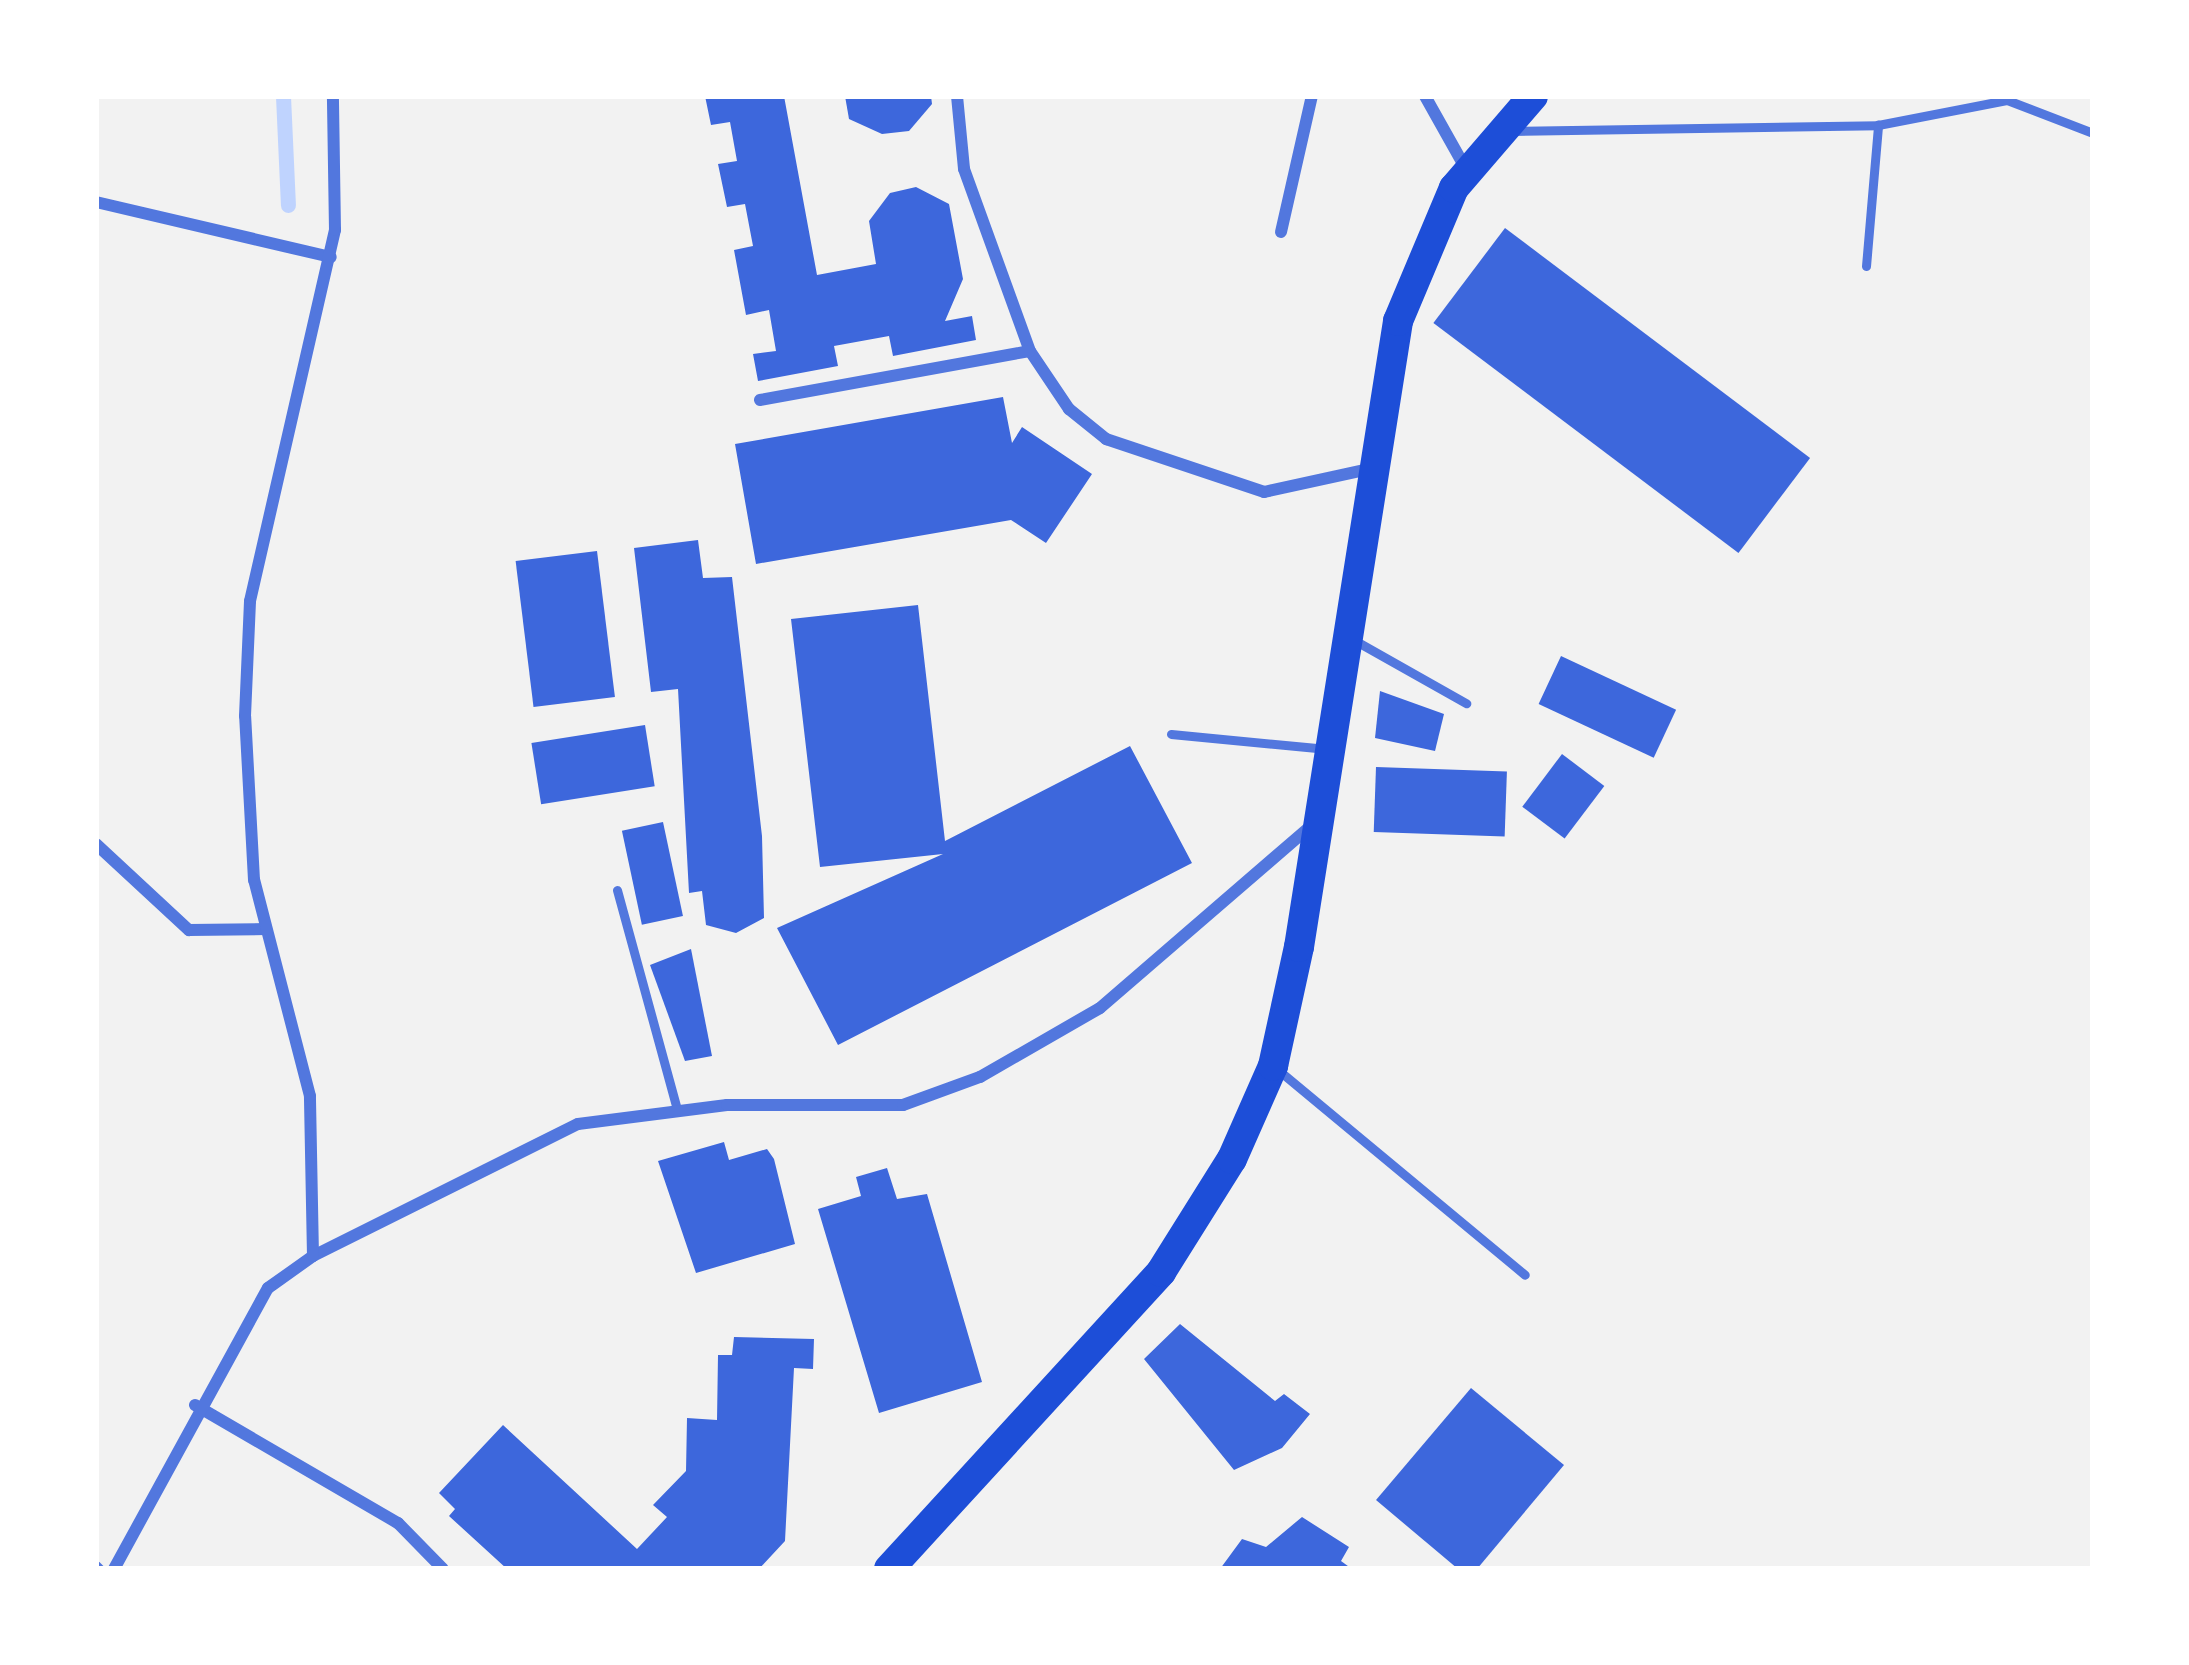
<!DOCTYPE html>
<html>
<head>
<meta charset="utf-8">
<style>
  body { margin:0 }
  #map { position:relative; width:2189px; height:1665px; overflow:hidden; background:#f2f2f2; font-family:Figtree,sans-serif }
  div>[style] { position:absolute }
  .stream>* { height:15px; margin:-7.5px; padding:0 7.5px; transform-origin:7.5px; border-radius:7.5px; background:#bfd3fe }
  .building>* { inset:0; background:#3d67dc; transform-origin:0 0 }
  .service>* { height:9px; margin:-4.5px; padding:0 4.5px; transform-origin:4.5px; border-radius:4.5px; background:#5277de }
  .minor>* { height:12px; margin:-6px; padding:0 6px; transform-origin:6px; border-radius:6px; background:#5277de }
  .primary>* { height:30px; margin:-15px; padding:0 15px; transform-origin:15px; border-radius:15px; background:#1d4ed8 }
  span { translate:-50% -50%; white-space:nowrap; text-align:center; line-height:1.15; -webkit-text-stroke:10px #fff; paint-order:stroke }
  .frame { position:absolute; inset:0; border:99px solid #fff; pointer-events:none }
</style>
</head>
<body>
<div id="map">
  <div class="stream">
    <i style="left:283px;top:96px;width:109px;rotate:87.4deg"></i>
  </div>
  <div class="building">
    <i style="clip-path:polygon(705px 96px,784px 96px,817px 275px,876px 264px,869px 221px,890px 193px,916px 187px,949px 204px,963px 279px,945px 321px,972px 316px,976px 340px,893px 356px,889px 336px,834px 346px,838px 366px,758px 381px,753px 354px,776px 351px,769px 310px,746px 315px,734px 250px,753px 246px,745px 204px,727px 207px,718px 164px,737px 161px,730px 122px,711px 125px)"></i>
    <i style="clip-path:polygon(845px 96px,931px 96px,932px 104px,909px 131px,882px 134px,849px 119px)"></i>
    <i style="left:1505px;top:228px;width:382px;height:119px;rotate:37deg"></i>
    <i style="clip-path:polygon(1003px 397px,1012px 443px,1022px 427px,1092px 474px,1046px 543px,1011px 520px,756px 564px,735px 444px)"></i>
    <i style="clip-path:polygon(698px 540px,703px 578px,732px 577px,762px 836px,764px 918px,736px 933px,706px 925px,702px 891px,689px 893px,678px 689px,651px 692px,634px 548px)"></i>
    <i style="left:597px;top:551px;width:147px;height:82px;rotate:83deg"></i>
    <i style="clip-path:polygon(918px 605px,945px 841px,1130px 746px,1192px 863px,838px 1045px,777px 928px,943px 854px,820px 867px,791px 619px)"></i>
    <i style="left:1561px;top:656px;width:127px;height:53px;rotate:25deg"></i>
    <i style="clip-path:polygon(1380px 691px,1444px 714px,1435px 751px,1375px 738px)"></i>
    <i style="left:645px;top:725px;width:62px;height:115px;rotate:81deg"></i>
    <i style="left:1562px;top:754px;width:53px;height:66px;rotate:37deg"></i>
    <i style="left:1376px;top:767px;width:131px;height:65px;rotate:2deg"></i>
    <i style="left:663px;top:822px;width:96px;height:42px;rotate:78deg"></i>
    <i style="clip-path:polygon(691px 949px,712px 1056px,685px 1061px,650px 965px)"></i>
    <i style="clip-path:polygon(724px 1142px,729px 1160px,767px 1149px,774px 1159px,795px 1244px,696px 1273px,658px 1161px)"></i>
    <i style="clip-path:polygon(887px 1168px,897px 1199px,927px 1194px,982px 1382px,879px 1413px,818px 1209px,861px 1196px,856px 1177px)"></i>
    <i style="clip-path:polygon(1180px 1324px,1275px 1401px,1284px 1394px,1310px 1414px,1282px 1448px,1234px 1470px,1144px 1359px)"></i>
    <i style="clip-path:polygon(734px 1337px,814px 1339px,813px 1369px,794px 1368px,785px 1541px,759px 1569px,507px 1569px,449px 1516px,455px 1509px,439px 1493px,503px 1425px,637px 1549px,667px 1517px,653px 1505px,686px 1471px,687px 1418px,717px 1420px,718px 1355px,732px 1355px)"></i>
    <i style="clip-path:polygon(1471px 1388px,1564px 1465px,1477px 1569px,1458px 1569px,1376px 1500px)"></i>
    <i style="clip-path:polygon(1302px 1517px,1349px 1547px,1341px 1561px,1352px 1569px,1220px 1569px,1242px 1539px,1266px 1547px)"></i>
  </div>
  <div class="service">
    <i style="left:1513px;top:131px;width:365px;rotate:-0.9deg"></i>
    <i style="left:1878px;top:125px;width:131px;rotate:-11deg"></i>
    <i style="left:2007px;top:100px;width:92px;rotate:21deg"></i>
    <i style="left:1866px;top:266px;width:142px;rotate:-85.1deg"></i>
    <i style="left:1354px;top:640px;width:129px;rotate:29.4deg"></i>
    <i style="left:1171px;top:734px;width:157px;rotate:5.5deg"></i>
    <i style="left:617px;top:890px;width:227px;rotate:74.7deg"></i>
    <i style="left:1277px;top:1069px;width:322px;rotate:39.7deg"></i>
    <i style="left:96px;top:1565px;width:6px;rotate:45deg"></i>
  </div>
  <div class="minor">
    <i style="left:957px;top:96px;width:73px;rotate:84.5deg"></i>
    <i style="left:964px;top:169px;width:194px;rotate:70.1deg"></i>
    <i style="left:1030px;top:351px;width:70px;rotate:56.1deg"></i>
    <i style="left:1069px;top:409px;width:48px;rotate:39deg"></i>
    <i style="left:1106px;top:439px;width:167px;rotate:18.5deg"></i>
    <i style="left:1264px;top:492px;width:107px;rotate:-12.4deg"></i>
    <i style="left:1425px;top:96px;width:84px;rotate:60.7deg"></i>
    <i style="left:96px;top:202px;width:241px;rotate:13.2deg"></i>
    <i style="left:1281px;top:232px;width:139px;rotate:-77.2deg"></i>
    <i style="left:760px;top:400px;width:274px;rotate:-10.3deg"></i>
    <i style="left:96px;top:844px;width:127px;rotate:42.8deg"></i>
    <i style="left:189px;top:930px;width:77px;rotate:-0.7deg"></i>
    <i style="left:313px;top:1256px;width:296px;rotate:-26.5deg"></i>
    <i style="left:578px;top:1124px;width:150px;rotate:-7.3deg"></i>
    <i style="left:727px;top:1105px;width:176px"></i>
    <i style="left:903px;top:1105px;width:82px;rotate:-20deg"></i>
    <i style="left:980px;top:1077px;width:138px;rotate:-29.9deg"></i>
    <i style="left:1100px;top:1008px;width:277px;rotate:-40.8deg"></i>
    <i style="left:195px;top:1405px;width:235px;rotate:30.2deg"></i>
    <i style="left:398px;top:1523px;width:64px;rotate:45.6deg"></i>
    <i style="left:114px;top:1569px;width:320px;rotate:-61.3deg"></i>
    <i style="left:268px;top:1288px;width:55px;rotate:-35.4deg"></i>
    <i style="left:313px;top:1256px;width:160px;rotate:-91.1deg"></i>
    <i style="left:310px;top:1096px;width:223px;rotate:-104.5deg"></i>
    <i style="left:254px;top:880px;width:164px;rotate:-93.1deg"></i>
    <i style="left:245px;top:716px;width:115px;rotate:-87.5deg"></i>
    <i style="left:250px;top:601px;width:381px;rotate:-77.1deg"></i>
    <i style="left:335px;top:230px;width:134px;rotate:-90.9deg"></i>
  </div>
  <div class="primary">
    <i style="left:889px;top:1569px;width:403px;rotate:-47.5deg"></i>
    <i style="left:1161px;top:1272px;width:133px;rotate:-57.9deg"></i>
    <i style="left:1232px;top:1159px;width:102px;rotate:-66.2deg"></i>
    <i style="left:1273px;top:1066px;width:122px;rotate:-77.7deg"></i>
    <i style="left:1299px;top:947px;width:634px;rotate:-81.01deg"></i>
    <i style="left:1398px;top:321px;width:144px;rotate:-67.2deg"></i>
    <i style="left:1454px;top:188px;width:121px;rotate:-49.3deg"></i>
  </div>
  <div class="frame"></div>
</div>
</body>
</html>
